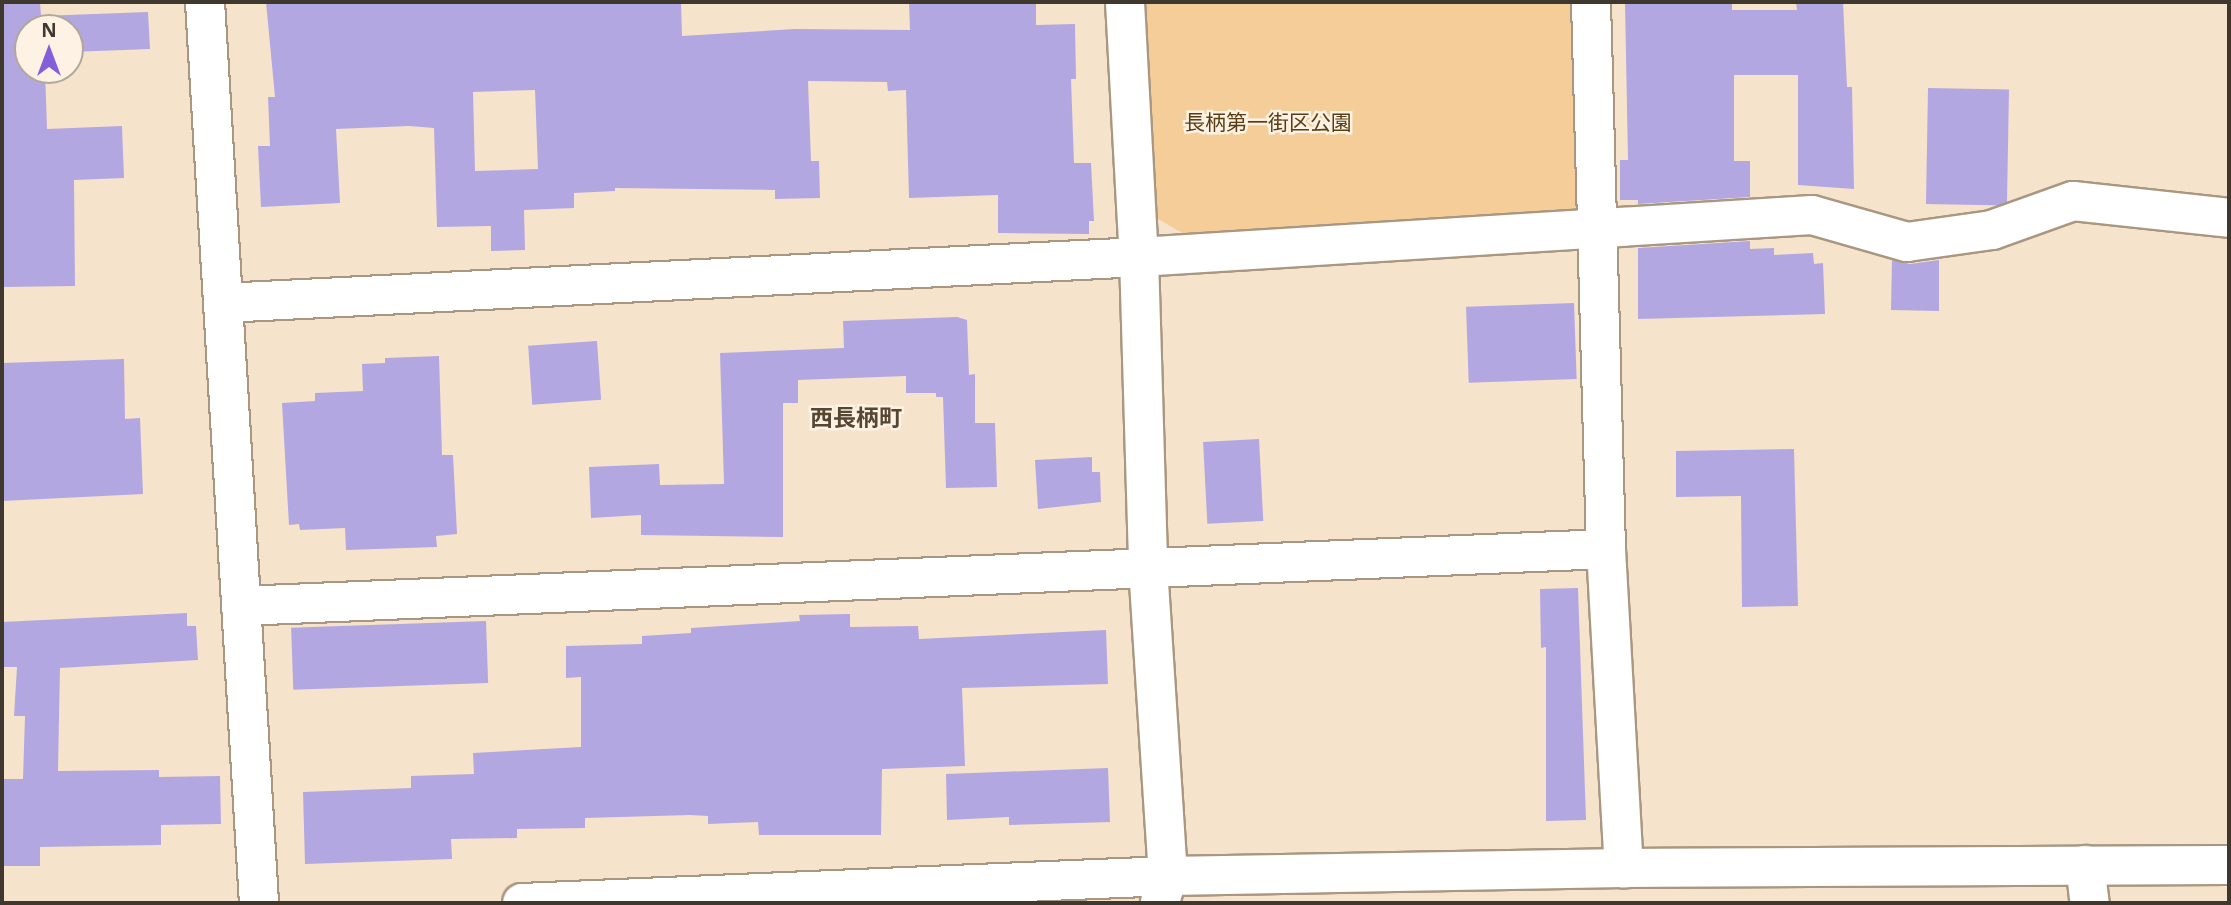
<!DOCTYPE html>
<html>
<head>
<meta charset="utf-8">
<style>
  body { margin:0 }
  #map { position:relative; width:2231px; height:905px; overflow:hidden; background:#f6e3cb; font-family:"Noto Sans","Noto Sans JP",sans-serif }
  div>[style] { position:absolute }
  .green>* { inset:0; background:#f5cd98 }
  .building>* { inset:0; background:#b3a7e1; transform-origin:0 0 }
  .roads { filter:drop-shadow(2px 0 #a99781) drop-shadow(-2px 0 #a99781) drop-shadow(0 2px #a99781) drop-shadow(0 -2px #a99781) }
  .minor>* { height:38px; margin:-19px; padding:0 19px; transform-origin:19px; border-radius:19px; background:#fff }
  span { translate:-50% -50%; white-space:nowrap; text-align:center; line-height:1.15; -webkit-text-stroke:5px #fdf2e3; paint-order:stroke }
  .park-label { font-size:21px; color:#593e15 }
  .neighbourhood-label { font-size:23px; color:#564632; font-weight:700 }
  .frame { position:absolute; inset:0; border:4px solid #3f382e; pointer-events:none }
  .north { position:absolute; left:14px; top:14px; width:70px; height:70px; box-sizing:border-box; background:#fdf2e3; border:2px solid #b1a89b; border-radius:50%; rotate:0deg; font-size:19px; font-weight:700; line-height:28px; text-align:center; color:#3f382e }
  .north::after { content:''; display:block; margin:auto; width:24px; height:32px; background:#845fd9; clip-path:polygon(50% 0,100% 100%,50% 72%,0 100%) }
</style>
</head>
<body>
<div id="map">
  <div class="green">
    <i style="clip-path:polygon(1138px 2px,1573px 2px,1584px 189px,1569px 223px,1205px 246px,1151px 215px)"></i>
  </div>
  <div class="building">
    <i style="clip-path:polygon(2px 2px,40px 2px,41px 16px,148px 12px,150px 49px,70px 52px,70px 28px,28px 28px,28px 70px,45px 70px,47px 129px,122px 126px,124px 178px,74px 180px,75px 286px,2px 287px)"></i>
    <i style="clip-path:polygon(evenodd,266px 2px,681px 2px,682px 36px,795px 29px,910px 30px,909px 2px,1036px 2px,1036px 25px,1075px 24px,1076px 79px,1071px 79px,1074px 163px,1091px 163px,1094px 221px,1089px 221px,1089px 234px,998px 233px,998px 195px,909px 198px,906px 90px,888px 91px,887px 82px,808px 81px,811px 161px,819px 161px,820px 198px,775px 199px,775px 190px,615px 188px,615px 191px,574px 193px,574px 208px,524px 210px,525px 250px,491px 251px,491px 226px,437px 227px,434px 128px,409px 126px,336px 129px,340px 203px,261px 207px,258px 146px,270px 146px,268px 97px,275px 97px,266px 2px,535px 90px,538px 169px,475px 171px,473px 92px,535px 90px)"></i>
    <i style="clip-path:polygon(1625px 2px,1732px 2px,1732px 10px,1797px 10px,1796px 2px,1843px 2px,1847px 87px,1852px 87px,1854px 189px,1798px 185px,1798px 75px,1734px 75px,1734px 161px,1750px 161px,1750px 197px,1638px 204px,1638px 200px,1620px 200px,1620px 160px,1628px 160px)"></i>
    <i style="left:1928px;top:88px;width:81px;height:116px;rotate:1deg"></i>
    <i style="clip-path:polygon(1750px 241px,1750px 249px,1774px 248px,1774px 255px,1813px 253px,1814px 264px,1823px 263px,1825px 314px,1638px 319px,1638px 248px)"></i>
    <i style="clip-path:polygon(1892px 260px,1910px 264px,1939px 260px,1939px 311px,1891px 310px)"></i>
    <i style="left:1574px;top:303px;width:76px;height:108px;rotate:88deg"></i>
    <i style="clip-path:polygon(957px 317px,967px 320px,969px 375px,975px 374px,975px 423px,995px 423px,997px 487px,946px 488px,943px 397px,936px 397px,936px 393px,906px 393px,906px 376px,798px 380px,798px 403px,783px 403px,783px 537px,641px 535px,641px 515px,591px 518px,589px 467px,659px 464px,660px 485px,724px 484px,720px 353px,844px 348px,843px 321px)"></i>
    <i style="left:597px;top:341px;width:59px;height:69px;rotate:86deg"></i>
    <i style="clip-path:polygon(439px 356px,442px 455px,453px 455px,457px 534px,436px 536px,437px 547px,346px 550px,345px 528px,300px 530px,299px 524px,289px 525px,282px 403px,315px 401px,315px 393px,363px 391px,362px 364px,385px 363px,385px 358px)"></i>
    <i style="clip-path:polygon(124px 359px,125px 419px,140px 418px,143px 494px,2px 501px,2px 363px)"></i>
    <i style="left:1259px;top:439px;width:82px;height:56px;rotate:87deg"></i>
    <i style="clip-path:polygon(1794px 449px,1798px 606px,1742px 607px,1741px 496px,1676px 497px,1676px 451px)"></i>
    <i style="clip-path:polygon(1092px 457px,1092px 472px,1100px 472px,1101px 502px,1038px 509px,1035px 460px)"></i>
    <i style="clip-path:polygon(1578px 588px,1586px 820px,1546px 821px,1546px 647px,1541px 648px,1540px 589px)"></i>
    <i style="clip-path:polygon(187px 613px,187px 626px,196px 626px,198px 660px,60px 668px,58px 771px,159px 770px,159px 777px,220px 776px,221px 824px,161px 825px,161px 845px,40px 847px,40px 866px,2px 866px,2px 779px,23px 779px,25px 716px,14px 716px,17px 667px,2px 667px,2px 622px)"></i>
    <i style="clip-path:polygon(850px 614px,850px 627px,918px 626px,919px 639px,1106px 630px,1108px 684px,962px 688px,965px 766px,882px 769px,881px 835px,759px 835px,758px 822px,708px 824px,708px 816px,690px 815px,585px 818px,585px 828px,517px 829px,517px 838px,451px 839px,452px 859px,305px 864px,303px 792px,411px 788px,411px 776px,474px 774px,473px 753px,581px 747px,581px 677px,566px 678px,566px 646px,642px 644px,642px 636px,691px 633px,691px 628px,800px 621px,799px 615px)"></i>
    <i style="left:486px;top:621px;width:62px;height:195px;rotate:88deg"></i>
    <i style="clip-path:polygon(1108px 768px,1110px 822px,1009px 825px,1009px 817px,947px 820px,946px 774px)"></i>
  </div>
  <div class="roads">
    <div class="minor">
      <i style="left:205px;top:2px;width:903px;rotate:86.57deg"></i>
      <i style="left:1125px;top:2px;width:255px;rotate:86.9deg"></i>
      <i style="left:1139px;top:257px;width:310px;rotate:88.3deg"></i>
      <i style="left:1148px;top:567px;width:310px;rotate:86.3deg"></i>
      <i style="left:1168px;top:876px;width:28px;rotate:107deg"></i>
      <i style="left:1591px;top:2px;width:547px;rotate:88.43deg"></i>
      <i style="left:1606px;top:549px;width:320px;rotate:86.8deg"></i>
      <i style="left:223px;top:303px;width:917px;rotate:-2.87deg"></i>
      <i style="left:1139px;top:257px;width:674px;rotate:-3.57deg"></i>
      <i style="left:1812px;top:215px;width:99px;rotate:15.9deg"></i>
      <i style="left:1907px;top:242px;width:86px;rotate:-8deg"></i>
      <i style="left:1992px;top:230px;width:86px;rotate:-19.7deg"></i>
      <i style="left:2073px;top:201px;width:157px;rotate:6.2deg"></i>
      <i style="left:241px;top:606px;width:1366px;rotate:-2.39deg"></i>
      <i style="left:2085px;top:865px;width:38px;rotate:83deg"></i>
      <i style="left:522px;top:903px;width:647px;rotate:-2.39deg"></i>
      <i style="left:1168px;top:876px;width:456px;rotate:-1deg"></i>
      <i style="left:1624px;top:868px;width:605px;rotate:-0.28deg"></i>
    </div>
  </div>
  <div class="park-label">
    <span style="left:1268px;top:122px">長柄第一街区公園</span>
  </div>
  <div class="neighbourhood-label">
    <span style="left:856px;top:417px">西長柄町</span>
  </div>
  <div class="frame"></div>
  <div class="north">N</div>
</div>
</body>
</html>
